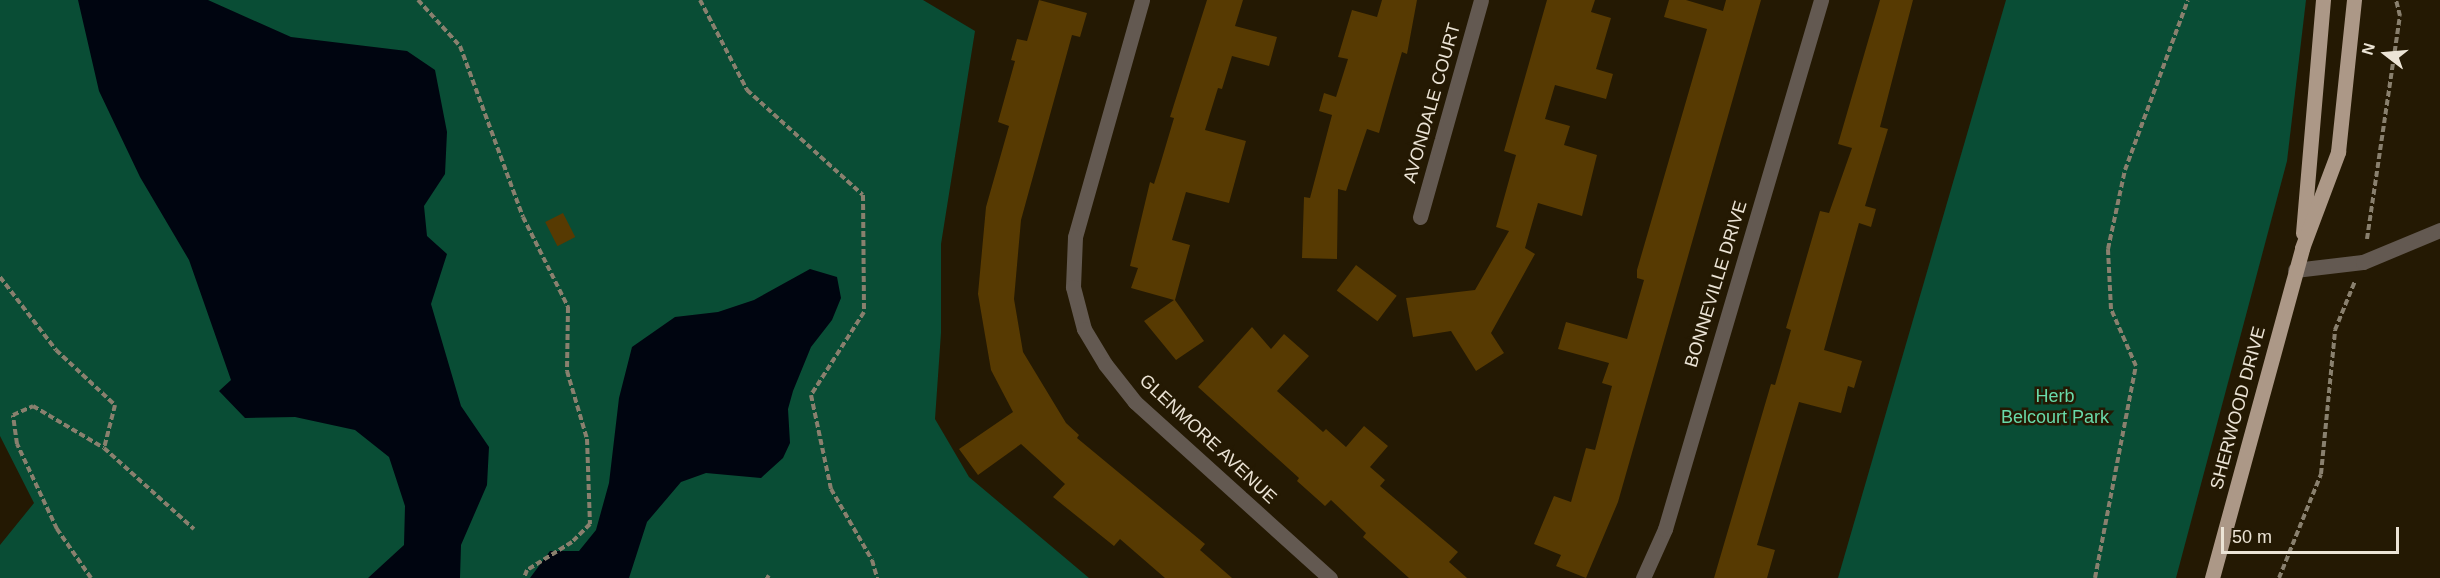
<!DOCTYPE html>
<html>
<head>
<meta charset="utf-8">
<style>
  body { margin:0 }
  #map { position:relative; width:2440px; height:578px; overflow:hidden; background:#241903; font-family:Helvetica,sans-serif }
  div>[style] { position:absolute }
  .green>* { inset:0; background:#094d35 }
  .water>* { inset:0; background:#000510 }
  .building>* { inset:0; background:#573a02; transform-origin:0 0 }
  .path>* { height:4px; margin-top:-2px; transform-origin:0; background:repeating-linear-gradient(90deg,#89806e 0 6px,transparent 0 9px) }
  .minor>* { height:15px; margin:-7.5px; padding:0 7.5px; transform-origin:7.5px; border-radius:7.5px; background:#635951 }
  .major>* { height:15px; margin:-7.5px; padding:0 7.5px; transform-origin:7.5px; border-radius:7.5px; background:#ac9887 }
  span { translate:-50% -50%; white-space:nowrap; text-align:center; line-height:1.15; -webkit-text-stroke:5px #241903; paint-order:stroke }
  .street-label { font-size:18px; color:#ece4d6 }
  .park-label { font-size:18px; color:#69daa9 }
  .north { position:absolute; left:2356px; top:24px; width:60px; height:60px; -webkit-text-stroke:4px #241903; paint-order:stroke; rotate:286deg; font-size:16px; font-weight:700; line-height:24px; text-align:center; color:#ece4d6 }
  .north::after { content:''; display:block; margin:auto; width:21px; height:27px; background:#ece4d6; clip-path:polygon(50% 0,100% 100%,50% 72%,0 100%) }
  .scale { position:absolute; left:2221px; top:527px; width:178px; height:27px; box-sizing:border-box; border:3px solid #ece4d6; border-top:0; padding-left:8px; font-size:18px; line-height:21px; white-space:nowrap; color:#ece4d6; -webkit-text-stroke:4px #241903; paint-order:stroke }
</style>
</head>
<body>
<div id="map">
  <div class="green">
    <i style="clip-path:polygon(0 0,923px 0,975px 31px,941px 244px,941px 333px,935px 419px,969px 477px,1089px 578px,0 578px,0 545px,34px 503px,0 436px)"></i>
    <i style="clip-path:polygon(2006px 0,2306px 0,2287px 161px,2176px 578px,1838px 578px)"></i>
  </div>
  <div class="water">
    <i style="clip-path:polygon(78px 0,208px 0,291px 37px,407px 51px,435px 70px,447px 132px,445px 174px,424px 206px,427px 236px,447px 254px,431px 304px,461px 406px,489px 447px,487px 485px,461px 545px,460px 578px,368px 578px,404px 545px,405px 506px,389px 457px,355px 430px,295px 417px,245px 418px,219px 391px,231px 380px,189px 260px,140px 177px,99px 91px)"></i>
    <i style="clip-path:polygon(810px 269px,837px 277px,841px 298px,832px 320px,811px 347px,793px 391px,788px 409px,790px 443px,783px 458px,761px 478px,706px 473px,681px 482px,647px 522px,629px 578px,530px 578px,550px 551px,579px 551px,596px 530px,609px 483px,619px 398px,632px 347px,675px 317px,718px 312px,754px 300px)"></i>
  </div>
  <div class="building">
    <i style="clip-path:polygon(1039px 0,1087px 13px,1080px 37px,1072px 35px,1021px 220px,1014px 299px,1023px 352px,1066px 423px,1079px 435px,1077px 438px,1205px 544px,1200px 550px,1232px 578px,1165px 578px,1120px 539px,1114px 546px,1053px 497px,1065px 484px,1021px 444px,978px 475px,959px 449px,1013px 412px,991px 370px,978px 294px,986px 207px,1009px 126px,998px 122px,1015px 61px,1011px 60px,1017px 39px,1027px 41px)"></i>
    <i style="clip-path:polygon(1207px 0,1243px 0,1235px 26px,1277px 37px,1269px 66px,1232px 56px,1222px 89px,1218px 88px,1205px 130px,1246px 141px,1229px 203px,1186px 192px,1172px 240px,1190px 245px,1175px 300px,1204px 341px,1176px 360px,1144px 321px,1174px 300px,1131px 288px,1138px 268px,1130px 266px,1150px 182px,1154px 184px,1160px 165px,1174px 118px,1170px 117px)"></i>
    <i style="clip-path:polygon(1382px 0,1417px 0,1407px 54px,1402px 52px,1379px 133px,1367px 129px,1346px 191px,1338px 189px,1337px 259px,1302px 258px,1304px 197px,1310px 198px,1332px 115px,1319px 111px,1324px 93px,1336px 97px,1348px 59px,1338px 57px,1352px 10px,1377px 17px)"></i>
    <i style="clip-path:polygon(1547px 0,1595px 0,1591px 12px,1611px 18px,1596px 69px,1613px 74px,1606px 99px,1555px 85px,1545px 119px,1570px 126px,1564px 145px,1597px 155px,1582px 216px,1538px 203px,1525px 248px,1535px 254px,1491px 333px,1504px 353px,1476px 371px,1451px 331px,1413px 337px,1406px 298px,1475px 290px,1509px 231px,1496px 227px,1516px 155px,1504px 151px)"></i>
    <i style="clip-path:polygon(1669px 0,1686px 0,1723px 11px,1726px 0,1761px 0,1618px 502px,1586px 578px,1556px 566px,1561px 555px,1534px 544px,1554px 496px,1571px 502px,1586px 448px,1595px 450px,1612px 386px,1602px 383px,1609px 363px,1558px 349px,1566px 322px,1627px 339px,1644px 280px,1637px 278px,1637px 270px,1707px 29px,1664px 17px)"></i>
    <i style="clip-path:polygon(1880px 0,1913px 0,1880px 127px,1888px 129px,1865px 206px,1876px 209px,1871px 227px,1859px 223px,1824px 350px,1862px 361px,1854px 388px,1848px 386px,1841px 413px,1799px 402px,1757px 545px,1775px 550px,1767px 578px,1714px 578px,1771px 384px,1775px 385px,1791px 330px,1786px 328px,1820px 211px,1829px 213px,1852px 148px,1838px 144px)"></i>
    <i style="left:563px;top:213px;width:27px;height:20px;rotate:63deg"></i>
    <i style="left:1356px;top:265px;width:51px;height:32px;rotate:37deg"></i>
    <i style="clip-path:polygon(1252px 327px,1271px 349px,1284px 334px,1309px 356px,1277px 391px,1323px 432px,1326px 429px,1346px 447px,1364px 426px,1388px 446px,1370px 467px,1385px 480px,1380px 486px,1458px 552px,1449px 562px,1467px 578px,1409px 578px,1363px 537px,1366px 533px,1331px 500px,1325px 506px,1297px 481px,1299px 478px,1198px 387px)"></i>
  </div>
  <div class="path">
    <i style="left:418px;top:0;width:62px;rotate:47.6deg"></i>
    <i style="left:460px;top:46px;width:182px;rotate:69.8deg"></i>
    <i style="left:523px;top:217px;width:101px;rotate:63.4deg"></i>
    <i style="left:568px;top:307px;width:64px;rotate:90.9deg"></i>
    <i style="left:567px;top:371px;width:71px;rotate:73.6deg"></i>
    <i style="left:587px;top:439px;width:85px;rotate:88deg"></i>
    <i style="left:590px;top:524px;width:25px;rotate:135deg"></i>
    <i style="left:572px;top:542px;width:53px;rotate:148.1deg"></i>
    <i style="left:527px;top:570px;width:9px;rotate:111deg"></i>
    <i style="left:700px;top:0;width:102px;rotate:62.4deg"></i>
    <i style="left:747px;top:90px;width:156px;rotate:42.2deg"></i>
    <i style="left:863px;top:195px;width:117px;rotate:89.5deg"></i>
    <i style="left:864px;top:312px;width:98px;rotate:122.6deg"></i>
    <i style="left:811px;top:395px;width:96px;rotate:78deg"></i>
    <i style="left:831px;top:489px;width:82px;rotate:60deg"></i>
    <i style="left:872px;top:560px;width:19px;rotate:74deg"></i>
    <i style="left:2367px;top:239px;width:225px;rotate:-81.6deg"></i>
    <i style="left:2400px;top:16px;width:16px;rotate:-104deg"></i>
    <i style="left:0;top:277px;width:92px;rotate:52.5deg"></i>
    <i style="left:56px;top:350px;width:81px;rotate:43deg"></i>
    <i style="left:115px;top:405px;width:44px;rotate:104.3deg"></i>
    <i style="left:104px;top:448px;width:121px;rotate:42deg"></i>
    <i style="left:766px;top:576px;width:4px;rotate:34deg"></i>
    <i style="left:91px;top:578px;width:60px;rotate:-124.8deg"></i>
    <i style="left:57px;top:529px;width:94px;rotate:-115.2deg"></i>
    <i style="left:17px;top:444px;width:29px;rotate:-98deg"></i>
    <i style="left:13px;top:415px;width:22px;rotate:-24deg"></i>
    <i style="left:33px;top:406px;width:82px;rotate:30.6deg"></i>
    <i style="left:2095px;top:578px;width:216px;rotate:-79.1deg"></i>
    <i style="left:2136px;top:366px;width:62px;rotate:-113.7deg"></i>
    <i style="left:2111px;top:309px;width:60px;rotate:-92.9deg"></i>
    <i style="left:2108px;top:249px;width:81px;rotate:-77.9deg"></i>
    <i style="left:2125px;top:170px;width:181px;rotate:-69.7deg"></i>
    <i style="left:2279px;top:578px;width:112px;rotate:-68deg"></i>
    <i style="left:2321px;top:474px;width:145px;rotate:-84.4deg"></i>
    <i style="left:2335px;top:330px;width:53px;rotate:-67.8deg"></i>
  </div>
  <div class="minor">
    <i style="left:1142px;top:0;width:246px;rotate:105.8deg"></i>
    <i style="left:1075px;top:237px;width:50px;rotate:92.3deg"></i>
    <i style="left:1073px;top:287px;width:43px;rotate:75.3deg"></i>
    <i style="left:1084px;top:329px;width:41px;rotate:59deg"></i>
    <i style="left:1105px;top:364px;width:48px;rotate:51.7deg"></i>
    <i style="left:1135px;top:402px;width:263px;rotate:42.1deg"></i>
    <i style="left:1420px;top:217px;width:225px;rotate:-74.3deg"></i>
    <i style="left:2295px;top:270px;width:68px;rotate:-6.7deg"></i>
    <i style="left:2363px;top:262px;width:83px;rotate:-22.6deg"></i>
    <i style="left:1643px;top:578px;width:54px;rotate:-65.8deg"></i>
    <i style="left:1665px;top:529px;width:552px;rotate:-73.57deg"></i>
  </div>
  <div class="major">
    <i style="left:2303px;top:233px;width:234px;rotate:-85.1deg"></i>
    <i style="left:2212px;top:578px;width:342px;rotate:-74.7deg"></i>
    <i style="left:2302px;top:248px;width:103px;rotate:-69.4deg"></i>
    <i style="left:2338px;top:152px;width:153px;rotate:-84deg"></i>
  </div>
  <div class="street-label">
    <span style="left:1432px;top:103px;rotate:-74deg">AVONDALE COURT</span>
    <span style="left:1716px;top:284px;rotate:-73deg">BONNEVILLE DRIVE</span>
    <span style="left:2238px;top:408px;rotate:-75deg">SHERWOOD DRIVE</span>
    <span style="left:1208px;top:439px;rotate:43deg">GLENMORE AVENUE</span>
  </div>
  <div class="park-label">
    <span style="left:2055px;top:407px">Herb<br>Belcourt Park</span>
  </div>
  <div class="north">N</div>
  <div class="scale">50 m</div>
</div>
</body>
</html>
